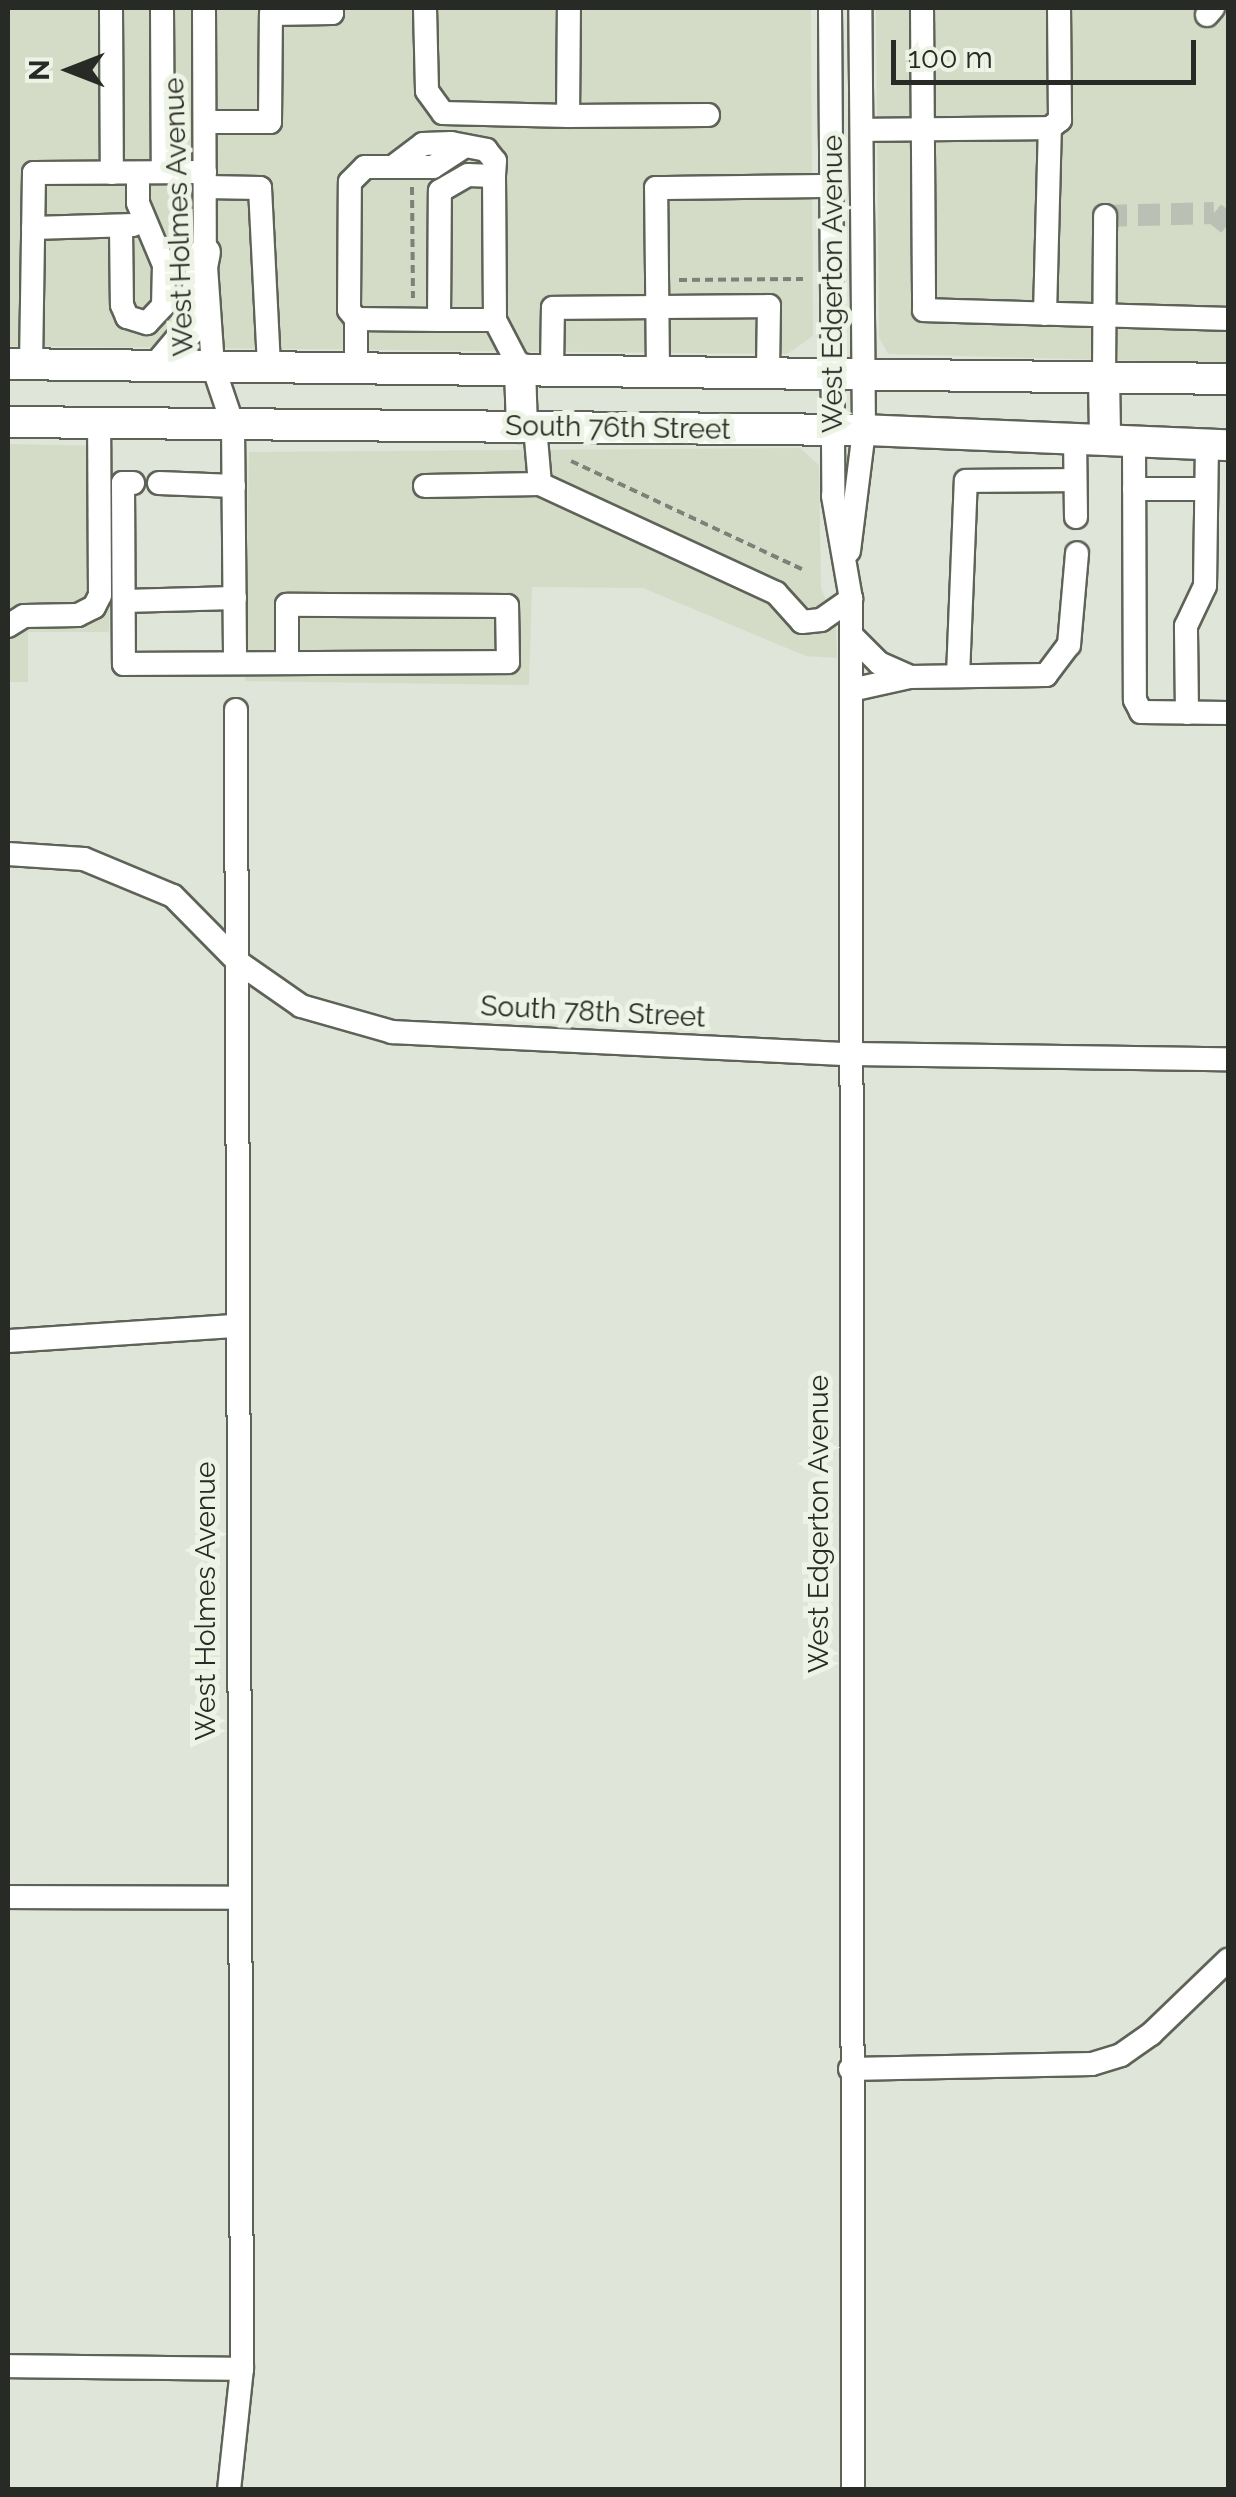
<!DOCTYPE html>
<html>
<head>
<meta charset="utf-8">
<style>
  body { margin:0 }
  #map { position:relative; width:1236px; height:2497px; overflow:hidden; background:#dfe5d8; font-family:Raleway,sans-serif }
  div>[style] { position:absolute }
  .built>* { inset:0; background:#d4dcc8 }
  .minor-tunnel>* { height:22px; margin-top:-11px; transform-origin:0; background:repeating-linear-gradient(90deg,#bac0b4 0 22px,transparent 0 33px) }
  .path>* { height:4px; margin-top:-2px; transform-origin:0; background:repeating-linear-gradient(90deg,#7d8178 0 8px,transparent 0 13px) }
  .roads { filter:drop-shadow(2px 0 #5e6358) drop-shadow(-2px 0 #5e6358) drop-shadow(0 2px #5e6358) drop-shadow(0 -2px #5e6358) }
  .minor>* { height:22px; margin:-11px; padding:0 11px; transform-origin:11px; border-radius:11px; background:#fff }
  .major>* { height:30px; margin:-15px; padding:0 15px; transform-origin:15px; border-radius:15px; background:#fff }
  span { translate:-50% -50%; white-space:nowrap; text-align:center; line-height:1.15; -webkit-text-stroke:10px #edf3e5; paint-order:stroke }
  .street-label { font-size:28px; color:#282a25 }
  .frame { position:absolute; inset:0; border:10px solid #282a25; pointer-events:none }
  .north { position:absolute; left:20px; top:20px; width:100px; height:100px; -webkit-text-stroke:8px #edf3e5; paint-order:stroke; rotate:270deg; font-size:28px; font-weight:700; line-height:40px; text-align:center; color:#282a25 }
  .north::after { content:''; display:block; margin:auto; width:35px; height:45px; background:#282a25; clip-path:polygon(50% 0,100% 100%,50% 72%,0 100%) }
  .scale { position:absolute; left:891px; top:40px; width:305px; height:45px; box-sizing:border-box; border:5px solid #282a25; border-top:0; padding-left:12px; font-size:30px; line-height:35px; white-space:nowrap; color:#282a25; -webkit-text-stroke:8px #edf3e5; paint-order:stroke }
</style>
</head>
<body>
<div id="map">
  <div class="built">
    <i style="clip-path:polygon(8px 8px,811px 8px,813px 336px,787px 354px,8px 346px)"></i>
    <i style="clip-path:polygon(876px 8px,1228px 8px,1228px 363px,888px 354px,879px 337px)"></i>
    <i style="clip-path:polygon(8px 444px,110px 446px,109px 632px,28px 632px,28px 682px,8px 682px)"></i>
    <i style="clip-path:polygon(800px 448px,819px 465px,821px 588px,836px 624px,837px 658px,806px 656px,643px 588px,532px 587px,529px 685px,245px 681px,249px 452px)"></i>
  </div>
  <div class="minor-tunnel">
    <i style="left:1105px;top:216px;width:109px;rotate:-1.6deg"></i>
    <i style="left:1214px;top:213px;width:18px;rotate:38deg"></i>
  </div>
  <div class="path">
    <i style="left:412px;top:187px;width:111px;rotate:89.5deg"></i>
    <i style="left:679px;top:280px;width:124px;rotate:-0.5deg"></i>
    <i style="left:571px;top:461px;width:255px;rotate:25.1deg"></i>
  </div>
  <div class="roads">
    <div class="minor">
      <i style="left:111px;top:8px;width:165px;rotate:89.7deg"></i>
      <i style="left:162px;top:8px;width:164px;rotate:89.7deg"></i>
      <i style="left:204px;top:8px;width:244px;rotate:89.8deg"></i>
      <i style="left:205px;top:252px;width:114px;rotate:86deg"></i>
      <i style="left:213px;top:366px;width:62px;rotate:71.3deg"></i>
      <i style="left:233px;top:425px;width:237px;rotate:89.5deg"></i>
      <i style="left:425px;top:8px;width:83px;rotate:88.6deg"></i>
      <i style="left:427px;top:91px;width:27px;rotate:54deg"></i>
      <i style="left:443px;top:113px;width:125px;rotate:1.4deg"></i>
      <i style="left:568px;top:116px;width:108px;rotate:-89.5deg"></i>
      <i style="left:830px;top:8px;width:488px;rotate:89.6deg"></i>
      <i style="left:833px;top:496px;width:105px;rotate:80.1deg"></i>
      <i style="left:851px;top:599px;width:1891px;rotate:89.94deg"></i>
      <i style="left:922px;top:8px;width:302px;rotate:89.6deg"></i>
      <i style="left:924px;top:310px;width:304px;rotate:1.7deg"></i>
      <i style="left:1207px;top:15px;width:9px;rotate:-49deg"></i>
      <i style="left:568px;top:116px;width:140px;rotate:-0.4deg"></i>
      <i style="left:205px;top:122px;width:65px"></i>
      <i style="left:270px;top:122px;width:108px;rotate:-89.5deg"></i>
      <i style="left:271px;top:14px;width:61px;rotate:-0.9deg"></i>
      <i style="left:332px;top:13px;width:5px;rotate:-101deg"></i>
      <i style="left:862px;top:130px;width:188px;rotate:-0.6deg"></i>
      <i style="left:394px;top:166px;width:36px;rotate:-37deg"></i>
      <i style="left:423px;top:144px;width:28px;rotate:-2deg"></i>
      <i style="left:451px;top:143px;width:36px;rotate:11deg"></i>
      <i style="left:486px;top:150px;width:14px;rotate:51deg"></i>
      <i style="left:495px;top:161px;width:15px;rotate:94deg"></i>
      <i style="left:205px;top:187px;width:55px;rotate:1deg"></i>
      <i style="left:260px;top:188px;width:178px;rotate:87.1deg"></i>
      <i style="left:33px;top:228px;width:100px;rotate:-1.7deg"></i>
      <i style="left:121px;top:228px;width:77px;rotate:89.3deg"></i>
      <i style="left:122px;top:305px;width:13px;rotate:67deg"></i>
      <i style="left:127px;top:317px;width:21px;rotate:17deg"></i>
      <i style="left:147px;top:323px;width:23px;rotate:-47deg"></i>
      <i style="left:163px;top:306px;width:41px;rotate:-88.6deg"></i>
      <i style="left:164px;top:265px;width:67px;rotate:-112.8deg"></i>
      <i style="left:138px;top:203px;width:30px;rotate:-90deg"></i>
      <i style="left:1045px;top:314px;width:186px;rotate:-88.5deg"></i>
      <i style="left:1050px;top:128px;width:13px;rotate:-39deg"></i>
      <i style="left:1060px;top:120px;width:112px;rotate:-90.5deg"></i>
      <i style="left:356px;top:319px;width:11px;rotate:-128deg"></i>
      <i style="left:349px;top:310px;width:128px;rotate:-89.6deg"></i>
      <i style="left:350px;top:182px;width:21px;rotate:-45deg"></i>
      <i style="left:365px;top:167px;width:68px"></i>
      <i style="left:433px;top:167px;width:37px;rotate:-33deg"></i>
      <i style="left:495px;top:320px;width:56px;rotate:180deg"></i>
      <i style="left:439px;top:320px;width:129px;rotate:-89.6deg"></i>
      <i style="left:440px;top:191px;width:32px;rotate:-30deg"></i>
      <i style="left:468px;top:175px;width:26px;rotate:2deg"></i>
      <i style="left:494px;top:176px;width:144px;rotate:89.6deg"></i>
      <i style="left:495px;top:320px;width:54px;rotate:62.5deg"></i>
      <i style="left:31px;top:365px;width:192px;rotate:-89.1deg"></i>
      <i style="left:34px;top:173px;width:171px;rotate:-0.3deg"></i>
      <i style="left:356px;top:367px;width:48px;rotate:-90deg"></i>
      <i style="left:356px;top:319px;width:83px;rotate:0.7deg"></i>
      <i style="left:552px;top:369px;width:61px;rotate:-89.1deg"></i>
      <i style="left:553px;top:308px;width:216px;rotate:-0.5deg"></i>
      <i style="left:769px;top:306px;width:64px;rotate:90.9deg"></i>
      <i style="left:658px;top:370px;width:182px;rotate:-90.6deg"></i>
      <i style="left:656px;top:188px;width:175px;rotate:-0.7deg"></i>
      <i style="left:1104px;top:377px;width:161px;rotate:-89.6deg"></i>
      <i style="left:535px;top:427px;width:57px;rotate:85deg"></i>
      <i style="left:540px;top:484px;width:260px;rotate:24.8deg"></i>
      <i style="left:776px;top:593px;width:39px;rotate:48deg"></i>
      <i style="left:802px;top:622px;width:19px;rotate:-6deg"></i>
      <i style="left:821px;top:620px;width:37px;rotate:-35deg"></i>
      <i style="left:1075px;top:435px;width:82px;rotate:89.3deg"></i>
      <i style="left:1134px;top:443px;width:257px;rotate:89.8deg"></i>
      <i style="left:1135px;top:700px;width:13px;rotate:63deg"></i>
      <i style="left:1141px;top:712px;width:87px;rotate:0.7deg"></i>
      <i style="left:133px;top:483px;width:10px;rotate:180deg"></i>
      <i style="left:123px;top:483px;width:181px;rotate:89.7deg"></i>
      <i style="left:124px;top:664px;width:384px;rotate:-0.3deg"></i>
      <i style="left:508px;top:662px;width:56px;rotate:-91deg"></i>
      <i style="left:507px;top:606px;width:220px;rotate:-179.7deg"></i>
      <i style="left:287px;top:605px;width:56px;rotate:90deg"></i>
      <i style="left:159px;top:483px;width:75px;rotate:2.3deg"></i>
      <i style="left:425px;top:486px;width:115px;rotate:-1deg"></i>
      <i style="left:1134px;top:489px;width:72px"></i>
      <i style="left:849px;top:551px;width:122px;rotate:-82.9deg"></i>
      <i style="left:864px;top:430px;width:422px;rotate:-90.5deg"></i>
      <i style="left:124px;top:601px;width:111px;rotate:-1.5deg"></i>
      <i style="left:8px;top:626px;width:19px;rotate:-32deg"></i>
      <i style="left:24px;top:616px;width:54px;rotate:-1.1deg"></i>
      <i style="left:78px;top:615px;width:18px;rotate:-27deg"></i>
      <i style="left:94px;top:607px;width:13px;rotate:-63deg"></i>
      <i style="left:100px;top:595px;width:171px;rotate:-90.3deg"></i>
      <i style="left:851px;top:635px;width:40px;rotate:45deg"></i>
      <i style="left:879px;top:663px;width:34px;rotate:24deg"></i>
      <i style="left:958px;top:676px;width:195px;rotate:-87.7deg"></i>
      <i style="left:966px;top:481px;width:109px;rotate:-0.5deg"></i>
      <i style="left:851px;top:690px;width:60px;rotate:-12.4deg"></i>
      <i style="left:910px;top:677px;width:136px;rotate:-0.8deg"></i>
      <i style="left:1046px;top:675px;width:38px;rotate:-53deg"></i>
      <i style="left:1069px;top:645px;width:92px;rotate:-85deg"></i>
      <i style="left:1187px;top:713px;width:87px;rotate:-90.7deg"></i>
      <i style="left:1186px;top:626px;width:44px;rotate:-64.6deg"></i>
      <i style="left:1205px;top:586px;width:141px;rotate:-89.2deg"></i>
      <i style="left:8px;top:854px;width:76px;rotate:3.8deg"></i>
      <i style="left:84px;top:859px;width:96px;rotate:22.6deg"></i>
      <i style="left:173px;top:896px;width:93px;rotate:45.4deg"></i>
      <i style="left:238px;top:962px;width:77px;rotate:34.9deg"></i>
      <i style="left:301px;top:1006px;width:95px;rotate:15.9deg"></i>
      <i style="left:392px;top:1032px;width:456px;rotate:2.8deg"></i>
      <i style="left:847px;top:1054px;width:381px;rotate:0.8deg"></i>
      <i style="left:8px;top:1341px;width:226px;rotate:-3.8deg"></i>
      <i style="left:8px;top:1897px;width:230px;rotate:0.2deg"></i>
      <i style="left:850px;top:2069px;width:242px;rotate:-1.2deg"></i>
      <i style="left:1092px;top:2064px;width:30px;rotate:-17deg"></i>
      <i style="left:1121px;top:2055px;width:37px;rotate:-35deg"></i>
      <i style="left:1151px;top:2034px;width:107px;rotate:-43.9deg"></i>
      <i style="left:8px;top:2366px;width:234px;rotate:0.7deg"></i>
      <i style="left:229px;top:2490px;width:122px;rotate:-83.9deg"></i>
      <i style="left:242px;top:2369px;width:1659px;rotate:-90.21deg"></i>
    </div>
    <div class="major">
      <i style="left:8px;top:364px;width:1220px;rotate:0.7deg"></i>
      <i style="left:159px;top:366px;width:48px;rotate:-50deg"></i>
      <i style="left:190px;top:329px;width:78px;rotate:-79deg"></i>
      <i style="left:520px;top:368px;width:59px;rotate:88.1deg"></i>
      <i style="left:1104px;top:377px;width:59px;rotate:89deg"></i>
      <i style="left:8px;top:422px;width:856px;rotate:0.54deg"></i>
      <i style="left:864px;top:430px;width:364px;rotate:2.4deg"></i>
    </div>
  </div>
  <div class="street-label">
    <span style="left:179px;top:217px;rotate:-92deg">West Holmes Avenue</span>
    <span style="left:833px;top:284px;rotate:-90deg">West Edgerton Avenue</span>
    <span style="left:618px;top:428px;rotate:1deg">South 76th Street</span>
    <span style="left:593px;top:1012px;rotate:3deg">South 78th Street</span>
    <span style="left:819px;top:1524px;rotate:-90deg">West Edgerton Avenue</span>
    <span style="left:206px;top:1601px;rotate:-90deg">West Holmes Avenue</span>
  </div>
  <div class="frame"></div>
  <div class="north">N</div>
  <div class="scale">100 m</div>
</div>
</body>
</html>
